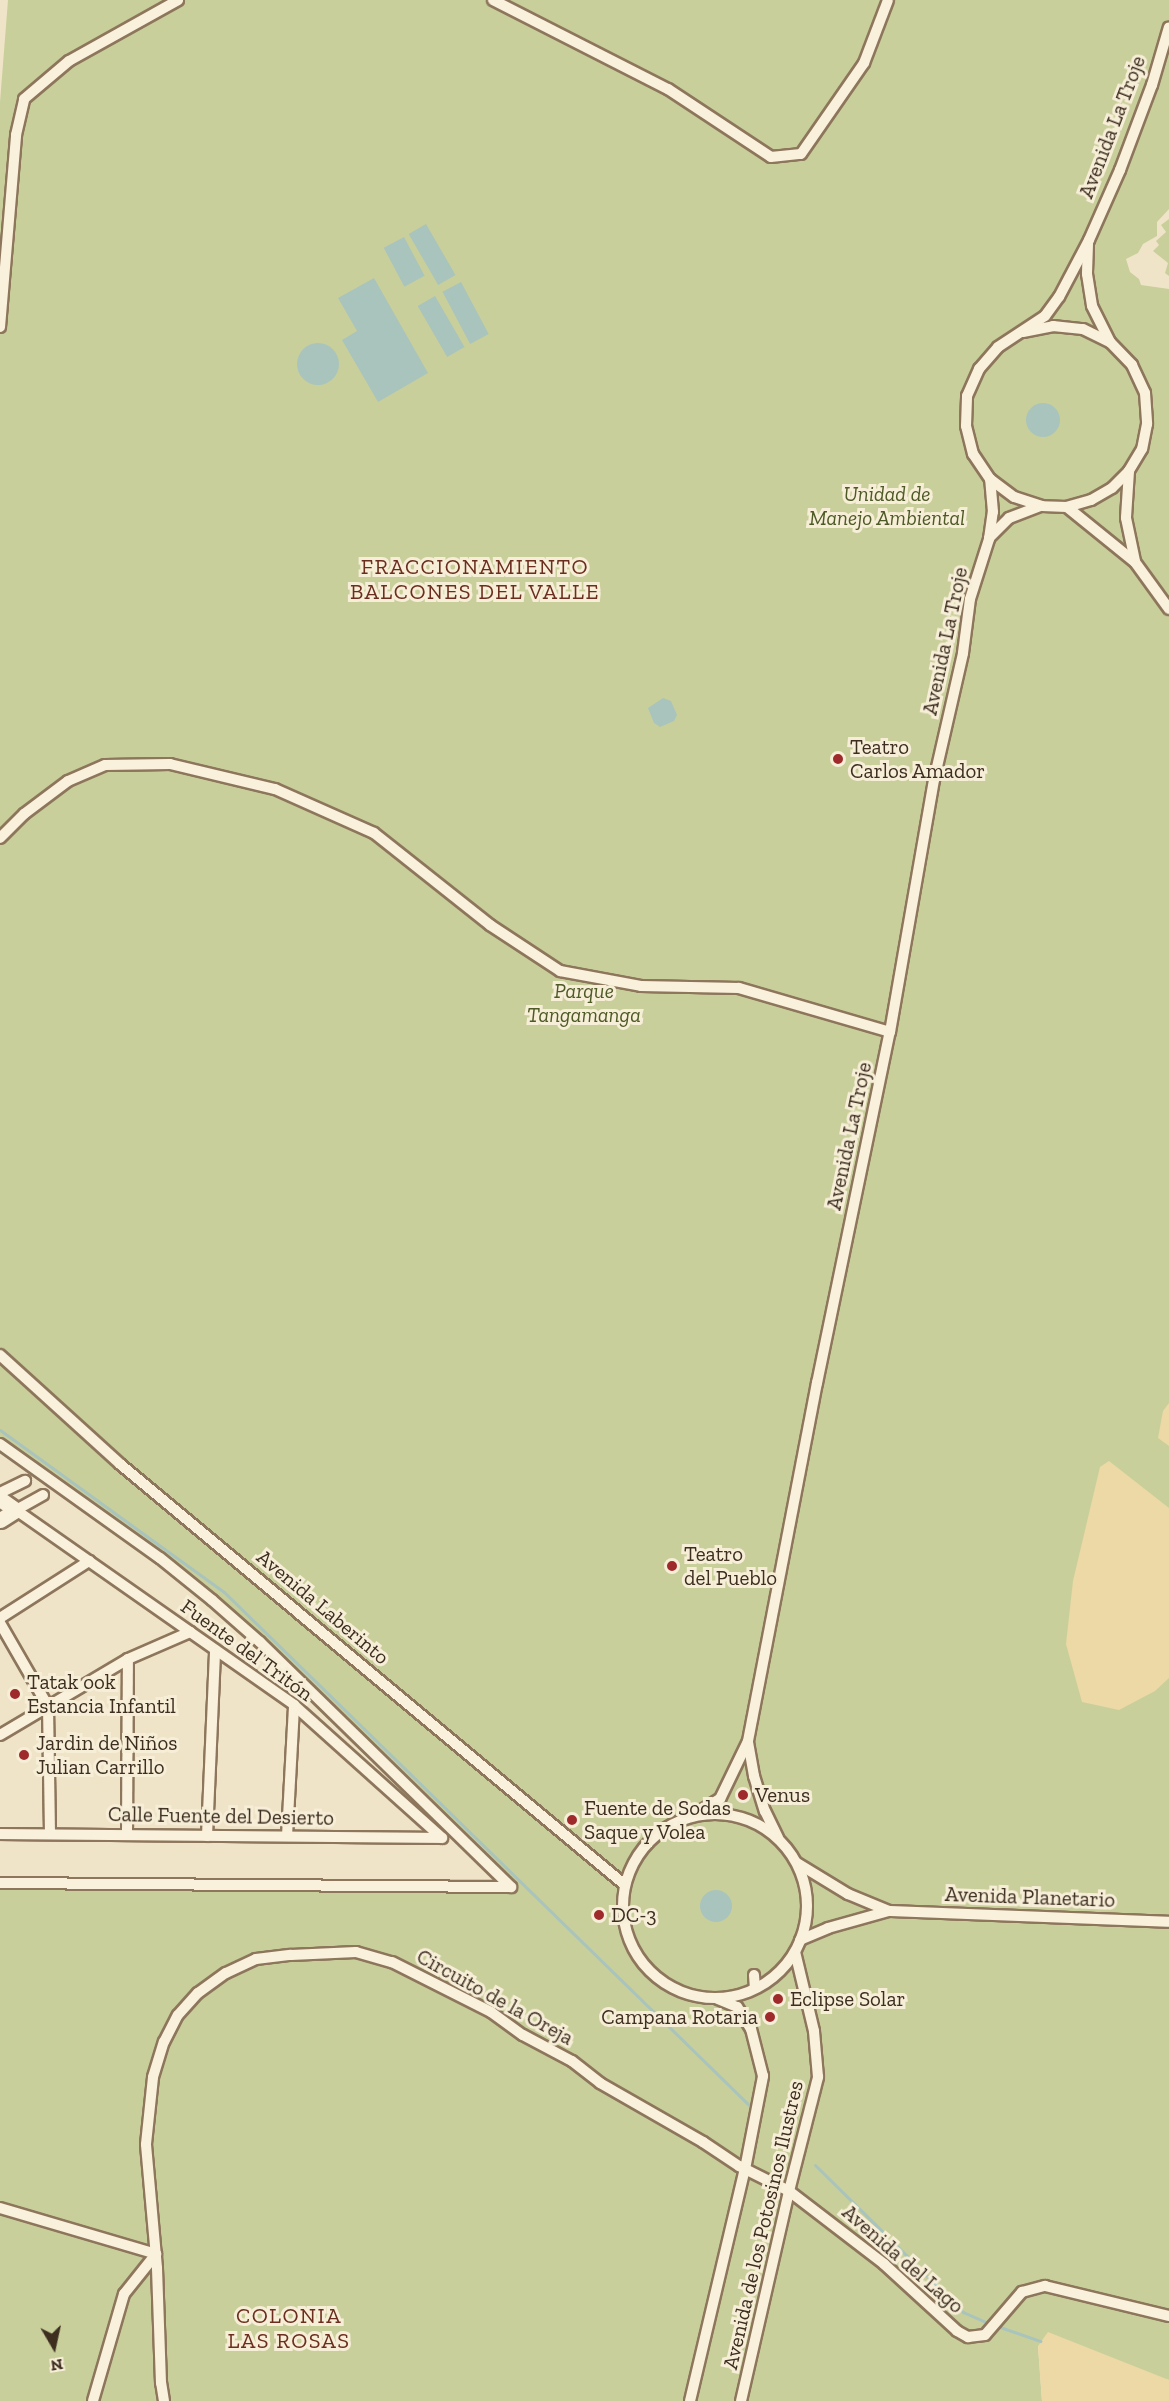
<!DOCTYPE html>
<html>
<head>
<meta charset="utf-8">
<style>
  body { margin:0 }
  #map { position:relative; width:1169px; height:2401px; overflow:hidden; background:#f0e4c8; font-family:"Zilla Slab",serif }
  div>[style] { position:absolute }
  .green>* { inset:0; background:#c9cf9b }
  .sand>* { inset:0; background:#ecd9a5 }
  .water>* { inset:0; background:#a9c4bc; transform-origin:0 0 }
  .round { border-radius:50% }
  .stream>* { height:3px; margin:-1.5px; padding:0 1.5px; transform-origin:1.5px; border-radius:1.5px; background:#a9c4bc }
  .roads { filter:drop-shadow(2px 0 #8d765c) drop-shadow(-2px 0 #8d765c) drop-shadow(0 2px #8d765c) drop-shadow(0 -2px #8d765c) }
  .street>* { height:10px; margin:-5px; padding:0 5px; transform-origin:5px; border-radius:5px; background:#faf1dc }
  .street>.ring { margin:-5px; padding:0; box-sizing:content-box; background:none; border:10px solid #faf1dc; border-radius:50% }
  .secondary>* { height:15px; margin:-7.5px; padding:0 7.5px; transform-origin:7.5px; border-radius:7.5px; background:#faf1dc }
  .dots>* { width:16px; height:16px; translate:-50% -50%; box-sizing:border-box; border:3px solid #f7eed8; border-radius:50% }
  span { translate:-50% -50%; white-space:nowrap; text-align:center; line-height:1.15; -webkit-text-stroke:6px #f7eed8; paint-order:stroke }
  .street-label { font-size:21px; color:#3d2e20 }
  .park-label { font-size:21px; color:#4d5a26; font-style:italic }
  .poi-label { font-size:21px; color:#3d2e20 }
  .left { translate:0 -50%; text-align:left }
  .right { translate:-100% -50%; text-align:right }
  .neighbourhood-label { font-size:22px; color:#6b2e1e; letter-spacing:1.5px }
  .north { position:absolute; left:24px; top:2317px; width:60px; height:60px; -webkit-text-stroke:4px #f7eed8; paint-order:stroke; rotate:171deg; font-size:16px; font-weight:700; line-height:24px; text-align:center; color:#3d2e20 }
  .north::after { content:''; display:block; margin:auto; width:21px; height:27px; background:#3d2e20; clip-path:polygon(50% 0,100% 100%,50% 72%,0 100%) }
</style>
</head>
<body>
<div id="map">
  <div class="green">
    <i style="clip-path:polygon(8px 0,1169px 0,1169px 209px,1157px 222px,1157px 236px,1143px 244px,1138px 253px,1126px 259px,1130px 272px,1139px 279px,1141px 285px,1169px 289px,1169px 2380px,1038px 2346px,1042px 2401px,0 2401px,0 1879px,499px 1879px,353px 1744px,204px 1597px,98px 1517px,0 1448px,0 102px)"></i>
    <i style="clip-path:polygon(1169px 219px,1169px 276px,1165px 273px,1168px 263px,1153px 251px,1159px 245px,1156px 241px,1166px 232px,1161px 225px)"></i>
  </div>
  <div class="sand">
    <i style="clip-path:polygon(1169px 1403px,1169px 1446px,1158px 1438px,1163px 1411px)"></i>
    <i style="clip-path:polygon(1109px 1461px,1169px 1508px,1169px 1678px,1155px 1691px,1119px 1710px,1082px 1702px,1066px 1644px,1073px 1581px,1100px 1467px)"></i>
    <i style="clip-path:polygon(1048px 2332px,1169px 2380px,1169px 2401px,1042px 2401px,1038px 2346px)"></i>
  </div>
  <div class="water">
    <i style="left:426px;top:224px;width:59px;height:20px;rotate:60deg"></i>
    <i style="left:404px;top:237px;width:44px;height:23px;rotate:62deg"></i>
    <i style="clip-path:polygon(374px 278px,428px 373px,378px 402px,342px 340px,357px 331px,338px 298px)"></i>
    <i style="left:461px;top:282px;width:59px;height:21px;rotate:62deg"></i>
    <i style="left:435px;top:296px;width:59px;height:20px;rotate:60deg"></i>
    <i class="round" style="left:297px;top:343px;width:42px;height:42px"></i>
    <i class="round" style="left:1026px;top:403px;width:34px;height:34px"></i>
    <i style="clip-path:polygon(663px 698px,671px 701px,677px 715px,674px 721px,660px 727px,654px 723px,648px 708px)"></i>
    <i class="round" style="left:700px;top:1890px;width:32px;height:32px"></i>
  </div>
  <div class="stream">
    <i style="left:0;top:1430px;width:276px;rotate:35.9deg"></i>
    <i style="left:224px;top:1592px;width:733px;rotate:44.34deg"></i>
    <i style="left:815px;top:2165px;width:97px;rotate:44.6deg"></i>
    <i style="left:894px;top:2243px;width:98px;rotate:45deg"></i>
    <i style="left:963px;top:2312px;width:30px;rotate:24deg"></i>
    <i style="left:997px;top:2326px;width:46px;rotate:19.2deg"></i>
  </div>
  <div class="roads">
    <div class="street">
      <i style="left:493px;top:0;width:196px;rotate:27deg"></i>
      <i style="left:668px;top:89px;width:123px;rotate:33.4deg"></i>
      <i style="left:771px;top:157px;width:30px;rotate:-6deg"></i>
      <i style="left:801px;top:154px;width:111px;rotate:-55.3deg"></i>
      <i style="left:864px;top:63px;width:67px;rotate:-69.1deg"></i>
      <i style="left:1088px;top:244px;width:30px;rotate:92deg"></i>
      <i style="left:1087px;top:274px;width:32px;rotate:81deg"></i>
      <i style="left:1092px;top:306px;width:40px;rotate:63.4deg"></i>
      <i style="left:0;top:327px;width:193px;rotate:-85.2deg"></i>
      <i style="left:16px;top:135px;width:37px;rotate:-77deg"></i>
      <i style="left:24px;top:99px;width:59px;rotate:-40.2deg"></i>
      <i style="left:69px;top:61px;width:125px;rotate:-29.2deg"></i>
      <i style="left:1023px;top:332px;width:31px;rotate:-11deg"></i>
      <i style="left:1053px;top:326px;width:30px;rotate:6deg"></i>
      <i style="left:1083px;top:329px;width:30px;rotate:26deg"></i>
      <i style="left:1110px;top:342px;width:32px;rotate:46deg"></i>
      <i style="left:1132px;top:365px;width:31px;rotate:65deg"></i>
      <i style="left:1145px;top:393px;width:31px;rotate:86deg"></i>
      <i style="left:1147px;top:424px;width:25px;rotate:101deg"></i>
      <i style="left:1142px;top:449px;width:26px;rotate:121deg"></i>
      <i style="left:1129px;top:471px;width:24px;rotate:135deg"></i>
      <i style="left:1112px;top:488px;width:24px;rotate:150deg"></i>
      <i style="left:1091px;top:500px;width:25px;rotate:164deg"></i>
      <i style="left:1067px;top:507px;width:25px;rotate:-178deg"></i>
      <i style="left:1042px;top:506px;width:29px;rotate:-162deg"></i>
      <i style="left:1014px;top:497px;width:30px;rotate:-143deg"></i>
      <i style="left:990px;top:479px;width:30px;rotate:-124deg"></i>
      <i style="left:973px;top:454px;width:29px;rotate:-104deg"></i>
      <i style="left:966px;top:426px;width:30px;rotate:-88deg"></i>
      <i style="left:967px;top:396px;width:30px;rotate:-66deg"></i>
      <i style="left:979px;top:369px;width:29px;rotate:-49deg"></i>
      <i style="left:998px;top:347px;width:56px;rotate:-33.4deg"></i>
      <i style="left:1045px;top:316px;width:24px;rotate:-54deg"></i>
      <i style="left:1059px;top:297px;width:64px;rotate:-62.2deg"></i>
      <i style="left:1089px;top:240px;width:77px;rotate:-66.1deg"></i>
      <i style="left:1120px;top:170px;width:91px;rotate:-69.4deg"></i>
      <i style="left:1152px;top:85px;width:60px;rotate:-73.7deg"></i>
      <i style="left:1129px;top:471px;width:47px;rotate:93.7deg"></i>
      <i style="left:1126px;top:518px;width:44px;rotate:78.2deg"></i>
      <i style="left:1067px;top:507px;width:87px;rotate:39deg"></i>
      <i style="left:1135px;top:562px;width:58px;rotate:54.1deg"></i>
      <i style="left:989px;top:538px;width:28px;rotate:-45deg"></i>
      <i style="left:1009px;top:518px;width:34px;rotate:-21deg"></i>
      <i style="left:0;top:838px;width:34px;rotate:-45deg"></i>
      <i style="left:24px;top:814px;width:55px;rotate:-36.9deg"></i>
      <i style="left:68px;top:781px;width:40px;rotate:-23.4deg"></i>
      <i style="left:105px;top:765px;width:65px;rotate:-0.9deg"></i>
      <i style="left:170px;top:764px;width:108px;rotate:13.4deg"></i>
      <i style="left:275px;top:789px;width:108px;rotate:24deg"></i>
      <i style="left:374px;top:833px;width:148px;rotate:38.4deg"></i>
      <i style="left:490px;top:925px;width:84px;rotate:33.3deg"></i>
      <i style="left:560px;top:971px;width:82px;rotate:10.5deg"></i>
      <i style="left:641px;top:986px;width:98px;rotate:1.2deg"></i>
      <i style="left:739px;top:988px;width:157px;rotate:16.2deg"></i>
      <i style="left:0;top:1355px;width:162px;rotate:42.2deg"></i>
      <i style="left:120px;top:1464px;width:657px;rotate:39.82deg"></i>
      <i style="left:0;top:1444px;width:196px;rotate:35.5deg"></i>
      <i style="left:160px;top:1558px;width:67px;rotate:38.9deg"></i>
      <i style="left:212px;top:1600px;width:64px;rotate:41.2deg"></i>
      <i style="left:260px;top:1642px;width:351px;rotate:44.3deg"></i>
      <i style="left:511px;top:1887px;width:511px;rotate:-179.55deg"></i>
      <i style="left:0;top:1493px;width:28px;rotate:-26deg"></i>
      <i style="left:43px;top:1495px;width:31px;rotate:151deg"></i>
      <i style="left:16px;top:1510px;width:340px;rotate:35deg"></i>
      <i style="left:294px;top:1705px;width:199px;rotate:41.9deg"></i>
      <i style="left:0;top:1618px;width:106px;rotate:-32.6deg"></i>
      <i style="left:0;top:1623px;width:96px;rotate:60deg"></i>
      <i style="left:48px;top:1706px;width:128px;rotate:89.1deg"></i>
      <i style="left:0;top:1735px;width:149px;rotate:-30.7deg"></i>
      <i style="left:128px;top:1659px;width:68px;rotate:-23.5deg"></i>
      <i style="left:748px;top:1742px;width:35px;rotate:80deg"></i>
      <i style="left:754px;top:1776px;width:37px;rotate:73deg"></i>
      <i style="left:765px;top:1811px;width:30px;rotate:64deg"></i>
      <i class="ring" style="left:623px;top:1814px;width:174px;height:174px"></i>
      <i style="left:694px;top:1815px;width:31px;rotate:-32deg"></i>
      <i style="left:720px;top:1799px;width:64px;rotate:-64.2deg"></i>
      <i style="left:748px;top:1741px;width:365px;rotate:-79.1deg"></i>
      <i style="left:817px;top:1383px;width:359px;rotate:-78.3deg"></i>
      <i style="left:890px;top:1032px;width:256px;rotate:-80.1deg"></i>
      <i style="left:934px;top:780px;width:130px;rotate:-77.1deg"></i>
      <i style="left:963px;top:653px;width:54px;rotate:-82.6deg"></i>
      <i style="left:970px;top:599px;width:63px;rotate:-72.4deg"></i>
      <i style="left:989px;top:539px;width:27px;rotate:-82deg"></i>
      <i style="left:993px;top:512px;width:33px;rotate:-95deg"></i>
      <i style="left:0;top:1834px;width:442px;rotate:0.5deg"></i>
      <i style="left:127px;top:1835px;width:176px;rotate:-89.7deg"></i>
      <i style="left:207px;top:1836px;width:186px;rotate:-87.5deg"></i>
      <i style="left:287px;top:1836px;width:131px;rotate:-86.9deg"></i>
      <i style="left:797px;top:1863px;width:60px;rotate:31.3deg"></i>
      <i style="left:848px;top:1894px;width:44px;rotate:22.5deg"></i>
      <i style="left:800px;top:1940px;width:30px;rotate:-23deg"></i>
      <i style="left:828px;top:1928px;width:63px;rotate:-15.6deg"></i>
      <i style="left:889px;top:1911px;width:280px;rotate:2.2deg"></i>
      <i style="left:754px;top:1975px;width:13px;rotate:86deg"></i>
      <i style="left:0;top:2208px;width:163px;rotate:16.4deg"></i>
      <i style="left:156px;top:2254px;width:51px;rotate:128.7deg"></i>
      <i style="left:124px;top:2294px;width:111px;rotate:106.2deg"></i>
      <i style="left:164px;top:2401px;width:18px;rotate:-99deg"></i>
      <i style="left:161px;top:2383px;width:115px;rotate:-92deg"></i>
      <i style="left:157px;top:2268px;width:124px;rotate:-95.1deg"></i>
      <i style="left:146px;top:2144px;width:67px;rotate:-84deg"></i>
      <i style="left:153px;top:2077px;width:37px;rotate:-73deg"></i>
      <i style="left:164px;top:2042px;width:30px;rotate:-63deg"></i>
      <i style="left:178px;top:2015px;width:30px;rotate:-48deg"></i>
      <i style="left:198px;top:1993px;width:34px;rotate:-36deg"></i>
      <i style="left:226px;top:1973px;width:33px;rotate:-25deg"></i>
      <i style="left:256px;top:1959px;width:35px;rotate:-7deg"></i>
      <i style="left:291px;top:1955px;width:65px;rotate:-2.6deg"></i>
      <i style="left:356px;top:1952px;width:37px;rotate:16deg"></i>
      <i style="left:392px;top:1962px;width:111px;rotate:26.8deg"></i>
      <i style="left:491px;top:2012px;width:39px;rotate:36deg"></i>
      <i style="left:523px;top:2035px;width:55px;rotate:28deg"></i>
      <i style="left:572px;top:2061px;width:36px;rotate:38deg"></i>
      <i style="left:600px;top:2083px;width:119px;rotate:29.8deg"></i>
      <i style="left:703px;top:2142px;width:43px;rotate:33.7deg"></i>
      <i style="left:739px;top:2166px;width:56px;rotate:26.6deg"></i>
      <i style="left:789px;top:2191px;width:120px;rotate:37.5deg"></i>
      <i style="left:884px;top:2264px;width:99px;rotate:42.5deg"></i>
      <i style="left:957px;top:2331px;width:13px;rotate:29deg"></i>
      <i style="left:968px;top:2337px;width:17px;rotate:-7deg"></i>
      <i style="left:985px;top:2335px;width:57px;rotate:-49.3deg"></i>
      <i style="left:1022px;top:2292px;width:24px;rotate:-15deg"></i>
      <i style="left:1045px;top:2286px;width:128px;rotate:13.6deg"></i>
      <i style="left:690px;top:2401px;width:238px;rotate:-76.7deg"></i>
      <i style="left:745px;top:2169px;width:95px;rotate:-79deg"></i>
      <i style="left:763px;top:2076px;width:49px;rotate:-104.3deg"></i>
      <i style="left:751px;top:2029px;width:26px;rotate:-122deg"></i>
      <i style="left:737px;top:2007px;width:21px;rotate:-157deg"></i>
      <i style="left:741px;top:2401px;width:215px;rotate:-77.1deg"></i>
      <i style="left:789px;top:2191px;width:118px;rotate:-75.7deg"></i>
      <i style="left:818px;top:2077px;width:46px;rotate:-95deg"></i>
      <i style="left:814px;top:2031px;width:81px;rotate:-103.5deg"></i>
    </div>
    <div class="secondary">
      <i style="left:0;top:1499px;width:19px;rotate:35deg"></i>
      <i style="left:16px;top:1510px;width:19px;rotate:148deg"></i>
    </div>
  </div>
  <div class="dots">
    <i style="left:838px;top:759px;background:#9e2a2b"></i>
    <i style="left:672px;top:1566px;background:#9e2a2b"></i>
    <i style="left:15px;top:1694px;background:#9e2a2b"></i>
    <i style="left:24px;top:1755px;background:#9e2a2b"></i>
    <i style="left:743px;top:1795px;background:#9e2a2b"></i>
    <i style="left:572px;top:1820px;background:#9e2a2b"></i>
    <i style="left:599px;top:1915px;background:#9e2a2b"></i>
    <i style="left:778px;top:1999px;background:#9e2a2b"></i>
    <i style="left:770px;top:2017px;background:#9e2a2b"></i>
  </div>
  <div class="street-label">
    <span style="left:1112px;top:127px;rotate:-69deg">Avenida La Troje</span>
    <span style="left:945px;top:641px;rotate:-78deg">Avenida La Troje</span>
    <span style="left:849px;top:1136px;rotate:-78deg">Avenida La Troje</span>
    <span style="left:323px;top:1607px;rotate:40deg">Avenida Laberinto</span>
    <span style="left:247px;top:1650px;rotate:36deg">Fuente del Tritón</span>
    <span style="left:221px;top:1816px;rotate:1deg">Calle Fuente del Desierto</span>
    <span style="left:1030px;top:1897px;rotate:2deg">Avenida Planetario</span>
    <span style="left:495px;top:1997px;rotate:29deg">Circuito de la Oreja</span>
    <span style="left:763px;top:2225px;rotate:-77deg">Avenida de los Potosinos Ilustres</span>
    <span style="left:903px;top:2259px;rotate:41deg">Avenida del Lago</span>
  </div>
  <div class="park-label">
    <span style="left:887px;top:506px">Unidad de<br>Manejo Ambiental</span>
    <span style="left:584px;top:1003px">Parque<br>Tangamanga</span>
  </div>
  <div class="poi-label">
    <span class="left" style="left:850px;top:759px">Teatro<br>Carlos Amador</span>
    <span class="left" style="left:684px;top:1566px">Teatro<br>del Pueblo</span>
    <span class="left" style="left:27px;top:1694px">Tatak ook<br>Estancia Infantil</span>
    <span class="left" style="left:36px;top:1755px">Jardin de Niños<br>Julian Carrillo</span>
    <span class="left" style="left:755px;top:1795px">Venus</span>
    <span class="left" style="left:584px;top:1820px">Fuente de Sodas<br>Saque y Volea</span>
    <span class="left" style="left:611px;top:1915px">DC-3</span>
    <span class="left" style="left:790px;top:1999px">Eclipse Solar</span>
    <span class="right" style="left:758px;top:2017px">Campana Rotaria</span>
  </div>
  <div class="neighbourhood-label">
    <span style="left:475px;top:579px">FRACCIONAMIENTO<br>BALCONES DEL VALLE</span>
    <span style="left:289px;top:2328px">COLONIA<br>LAS ROSAS</span>
  </div>
  <div class="north">N</div>
</div>
</body>
</html>
